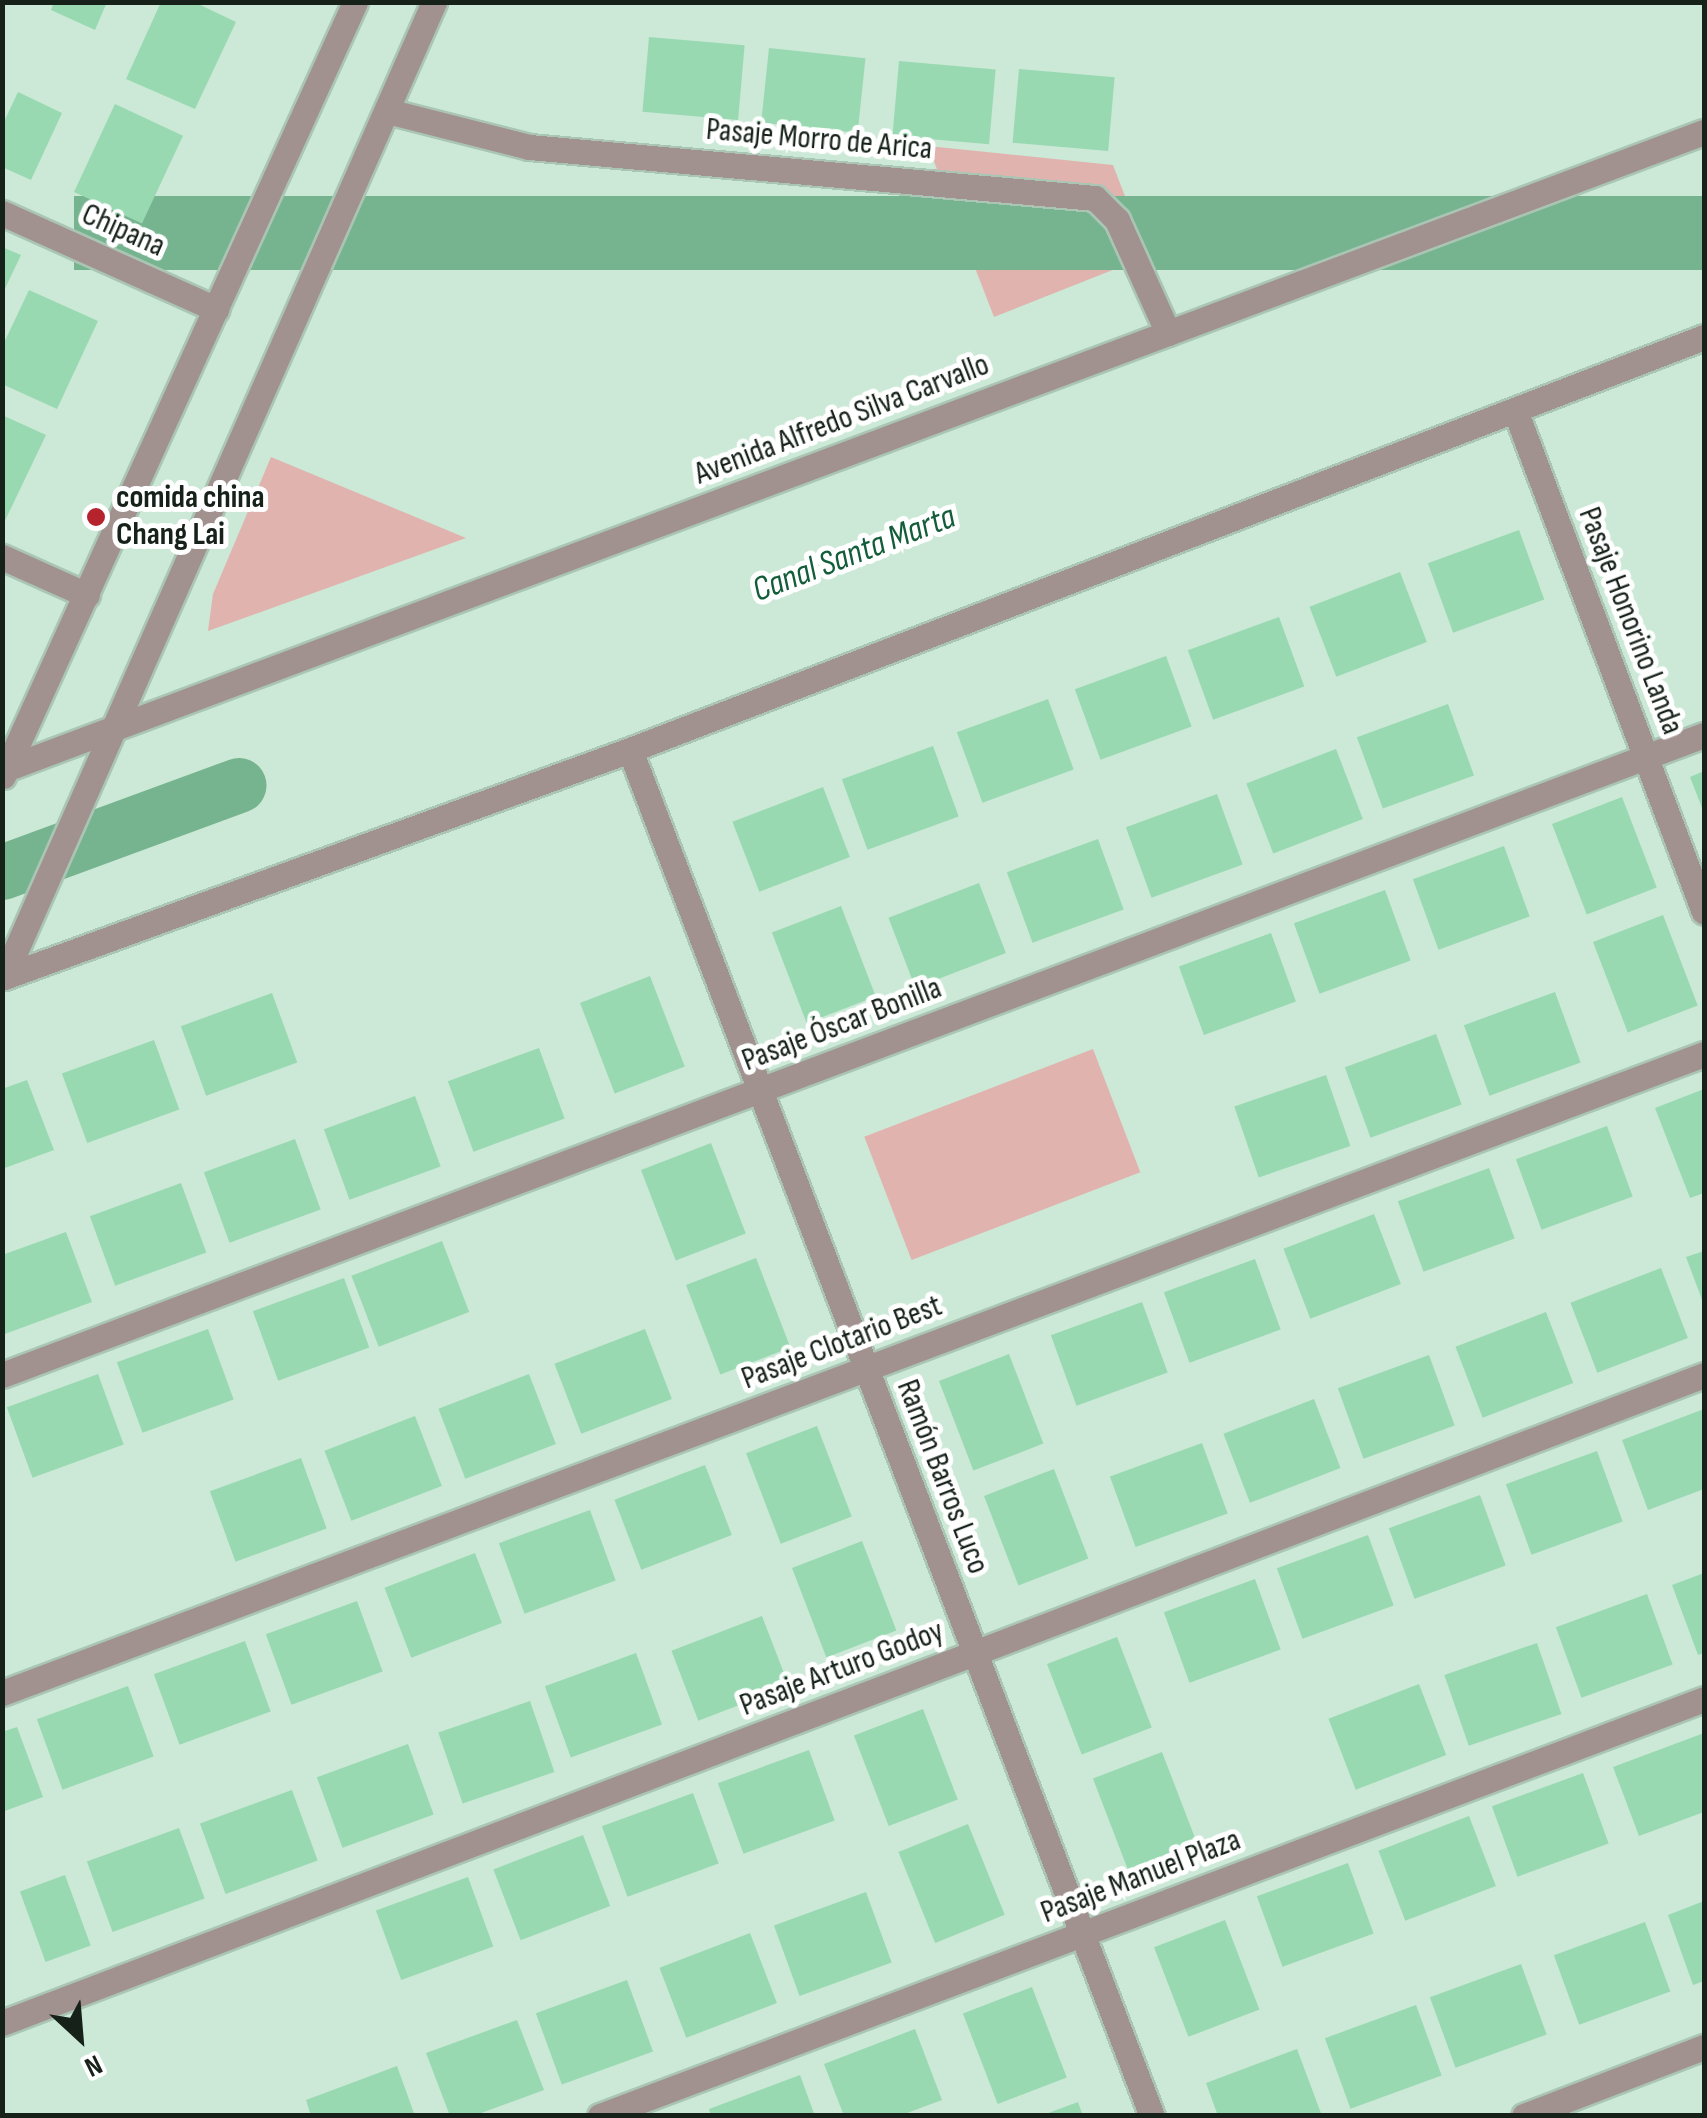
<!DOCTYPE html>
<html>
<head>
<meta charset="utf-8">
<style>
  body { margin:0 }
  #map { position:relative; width:1707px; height:2118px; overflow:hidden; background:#cbe9d6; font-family:"Sofia Sans Condensed",sans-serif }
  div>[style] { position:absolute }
  .green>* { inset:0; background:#e1b3af; transform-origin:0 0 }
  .water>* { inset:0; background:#76b48f; transform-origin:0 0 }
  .canal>* { height:55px; margin:-27.5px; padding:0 27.5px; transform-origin:27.5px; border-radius:27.5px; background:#76b48f }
  .building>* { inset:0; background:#99d9b2; transform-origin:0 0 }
  .roads { filter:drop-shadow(2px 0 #aac5b4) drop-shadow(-2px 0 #aac5b4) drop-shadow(0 2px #aac5b4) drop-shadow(0 -2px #aac5b4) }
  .minor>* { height:25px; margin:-12.5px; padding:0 12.5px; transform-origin:12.5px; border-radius:12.5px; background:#a19290 }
  .tertiary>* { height:25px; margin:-12.5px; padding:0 12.5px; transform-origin:12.5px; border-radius:12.5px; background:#a19290 }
  .dots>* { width:28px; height:28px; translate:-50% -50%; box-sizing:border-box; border:5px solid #fff; border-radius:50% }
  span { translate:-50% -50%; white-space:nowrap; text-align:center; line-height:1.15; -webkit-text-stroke:10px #fff; paint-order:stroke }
  .street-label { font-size:32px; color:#16211a }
  .poi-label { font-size:32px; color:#16211a; font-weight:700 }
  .left { translate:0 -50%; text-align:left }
  .water-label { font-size:35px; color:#145d3a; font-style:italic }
  .frame { position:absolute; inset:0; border:5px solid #16211a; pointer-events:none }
  .north { position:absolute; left:30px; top:1988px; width:100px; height:100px; -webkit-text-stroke:8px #fff; paint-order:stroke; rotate:154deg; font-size:28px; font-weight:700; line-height:40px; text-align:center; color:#16211a }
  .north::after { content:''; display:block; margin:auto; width:35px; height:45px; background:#16211a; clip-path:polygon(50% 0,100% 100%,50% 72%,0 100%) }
</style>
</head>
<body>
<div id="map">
  <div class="green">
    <i style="clip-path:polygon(928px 146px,1113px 165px,1148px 256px,994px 317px)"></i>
    <i style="clip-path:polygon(271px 457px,466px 538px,208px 631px,213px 594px)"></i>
    <i style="left:1093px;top:1049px;width:132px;height:245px;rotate:69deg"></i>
  </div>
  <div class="water">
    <i style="left:1704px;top:196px;width:74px;height:1630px;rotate:90deg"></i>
  </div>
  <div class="canal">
    <i style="left:2px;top:872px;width:252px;rotate:-20.2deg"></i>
  </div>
  <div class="building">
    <i style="clip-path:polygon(54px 2px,107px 2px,95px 30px,51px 10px)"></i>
    <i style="clip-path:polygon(161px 2px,194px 2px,236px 22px,195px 109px,126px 79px)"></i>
    <i style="left:649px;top:37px;width:96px;height:75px;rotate:5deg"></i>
    <i style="left:769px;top:48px;width:97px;height:75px;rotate:6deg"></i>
    <i style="left:899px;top:61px;width:97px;height:75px;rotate:5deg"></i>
    <i style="left:1019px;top:69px;width:96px;height:74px;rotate:5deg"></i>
    <i style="clip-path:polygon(18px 92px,62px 113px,31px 180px,2px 167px,2px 126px)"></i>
    <i style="left:115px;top:104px;width:75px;height:97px;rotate:25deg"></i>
    <i style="clip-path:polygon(2px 247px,21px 255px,2px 295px)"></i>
    <i style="clip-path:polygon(29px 290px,98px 321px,57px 409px,2px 384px,2px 347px)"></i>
    <i style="clip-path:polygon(2px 415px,46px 435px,2px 527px)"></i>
    <i style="left:1519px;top:530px;width:74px;height:97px;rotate:70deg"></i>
    <i style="left:1400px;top:572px;width:75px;height:97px;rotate:69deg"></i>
    <i style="left:1279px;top:617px;width:74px;height:97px;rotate:70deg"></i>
    <i style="left:1166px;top:656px;width:75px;height:97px;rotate:70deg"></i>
    <i style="left:1048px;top:699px;width:75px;height:97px;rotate:70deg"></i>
    <i style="left:1448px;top:704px;width:76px;height:97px;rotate:70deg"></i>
    <i style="left:933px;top:746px;width:75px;height:97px;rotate:70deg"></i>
    <i style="left:1336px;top:749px;width:75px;height:96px;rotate:69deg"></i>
    <i style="clip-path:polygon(1704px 771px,1704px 813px,1690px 777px)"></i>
    <i style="left:823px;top:787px;width:75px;height:97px;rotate:69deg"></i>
    <i style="left:1217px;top:794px;width:75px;height:97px;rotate:70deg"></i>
    <i style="left:1622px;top:797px;width:97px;height:75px;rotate:69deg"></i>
    <i style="left:1098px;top:839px;width:75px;height:97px;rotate:70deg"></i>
    <i style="left:1504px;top:846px;width:75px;height:97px;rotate:70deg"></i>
    <i style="left:979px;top:883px;width:75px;height:97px;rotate:69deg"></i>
    <i style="left:1385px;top:890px;width:75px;height:97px;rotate:70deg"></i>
    <i style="left:841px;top:906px;width:97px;height:74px;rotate:69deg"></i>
    <i style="left:1663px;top:915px;width:97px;height:75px;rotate:69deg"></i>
    <i style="left:1271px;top:933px;width:73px;height:98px;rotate:70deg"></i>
    <i style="left:650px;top:976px;width:97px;height:75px;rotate:69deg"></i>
    <i style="left:1555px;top:992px;width:75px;height:97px;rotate:70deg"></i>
    <i style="left:272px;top:993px;width:74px;height:97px;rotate:70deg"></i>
    <i style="left:1436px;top:1034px;width:75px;height:97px;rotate:70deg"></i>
    <i style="left:154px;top:1040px;width:74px;height:98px;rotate:70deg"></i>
    <i style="left:539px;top:1048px;width:75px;height:97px;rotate:70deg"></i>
    <i style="left:1326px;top:1075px;width:75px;height:97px;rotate:71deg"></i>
    <i style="clip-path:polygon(27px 1080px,54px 1150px,2px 1169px,2px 1089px)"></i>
    <i style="clip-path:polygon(1704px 1089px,1704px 1193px,1690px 1198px,1655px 1108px)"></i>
    <i style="left:415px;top:1096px;width:75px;height:97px;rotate:70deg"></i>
    <i style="left:1607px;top:1126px;width:75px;height:97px;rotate:70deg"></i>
    <i style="left:295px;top:1139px;width:75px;height:97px;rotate:70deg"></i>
    <i style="left:711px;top:1143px;width:97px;height:75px;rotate:69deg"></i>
    <i style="left:1489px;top:1168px;width:75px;height:97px;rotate:70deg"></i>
    <i style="left:181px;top:1183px;width:74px;height:97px;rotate:70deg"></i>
    <i style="left:1374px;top:1214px;width:75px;height:97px;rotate:69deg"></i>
    <i style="clip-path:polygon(66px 1232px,92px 1302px,2px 1335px,2px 1255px)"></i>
    <i style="left:442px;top:1241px;width:76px;height:97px;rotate:69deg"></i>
    <i style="clip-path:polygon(1704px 1251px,1704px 1305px,1686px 1257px)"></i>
    <i style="left:756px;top:1258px;width:96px;height:75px;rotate:69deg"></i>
    <i style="left:1255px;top:1259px;width:75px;height:97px;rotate:70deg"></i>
    <i style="left:1661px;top:1268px;width:75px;height:97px;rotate:69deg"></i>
    <i style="left:344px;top:1278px;width:74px;height:97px;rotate:70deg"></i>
    <i style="left:1142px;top:1302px;width:75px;height:97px;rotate:70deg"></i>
    <i style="left:1546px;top:1312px;width:76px;height:97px;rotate:69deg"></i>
    <i style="left:208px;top:1329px;width:75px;height:97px;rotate:70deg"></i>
    <i style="left:645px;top:1329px;width:75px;height:97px;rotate:69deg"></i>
    <i style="left:1009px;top:1354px;width:96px;height:75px;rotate:69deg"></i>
    <i style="left:1429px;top:1355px;width:75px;height:97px;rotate:70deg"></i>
    <i style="left:98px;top:1374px;width:75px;height:97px;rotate:70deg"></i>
    <i style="left:529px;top:1374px;width:75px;height:97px;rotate:69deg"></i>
    <i style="left:1314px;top:1399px;width:74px;height:97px;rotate:69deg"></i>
    <i style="clip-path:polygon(1704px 1409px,1704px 1489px,1648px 1510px,1622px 1440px)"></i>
    <i style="left:415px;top:1416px;width:75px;height:97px;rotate:69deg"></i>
    <i style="left:817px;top:1426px;width:97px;height:76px;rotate:69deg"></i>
    <i style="left:1202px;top:1443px;width:75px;height:98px;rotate:70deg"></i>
    <i style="left:1597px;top:1451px;width:75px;height:97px;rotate:70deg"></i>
    <i style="left:301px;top:1458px;width:75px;height:97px;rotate:70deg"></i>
    <i style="left:705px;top:1465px;width:75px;height:97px;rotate:69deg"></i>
    <i style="left:1054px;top:1469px;width:96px;height:75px;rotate:69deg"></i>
    <i style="left:1480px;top:1495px;width:75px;height:97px;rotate:70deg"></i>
    <i style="left:590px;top:1510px;width:75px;height:97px;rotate:70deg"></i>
    <i style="left:1368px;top:1535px;width:75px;height:97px;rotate:70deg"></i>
    <i style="left:862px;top:1541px;width:96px;height:75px;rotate:69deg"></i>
    <i style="left:475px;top:1553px;width:75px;height:97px;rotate:69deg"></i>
    <i style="clip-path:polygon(1704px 1573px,1704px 1653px,1698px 1655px,1672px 1585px)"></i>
    <i style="left:1255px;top:1579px;width:75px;height:97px;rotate:70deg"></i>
    <i style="left:1647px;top:1594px;width:75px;height:97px;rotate:70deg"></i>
    <i style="left:357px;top:1601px;width:75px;height:97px;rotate:70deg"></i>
    <i style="left:762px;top:1616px;width:75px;height:97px;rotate:69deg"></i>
    <i style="left:1117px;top:1637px;width:97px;height:75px;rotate:69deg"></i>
    <i style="left:245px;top:1641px;width:75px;height:97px;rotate:70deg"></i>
    <i style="left:1537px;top:1643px;width:75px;height:98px;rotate:71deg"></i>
    <i style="left:636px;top:1653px;width:76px;height:97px;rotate:70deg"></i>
    <i style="left:1419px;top:1684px;width:76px;height:97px;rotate:69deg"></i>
    <i style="left:128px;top:1686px;width:75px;height:97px;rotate:70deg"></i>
    <i style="left:530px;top:1701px;width:75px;height:97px;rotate:71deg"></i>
    <i style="left:923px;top:1709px;width:97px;height:74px;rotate:69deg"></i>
    <i style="clip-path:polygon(17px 1727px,43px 1797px,2px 1812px,2px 1732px)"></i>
    <i style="clip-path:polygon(1704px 1733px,1704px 1812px,1639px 1836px,1613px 1767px)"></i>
    <i style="left:408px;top:1744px;width:75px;height:97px;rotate:70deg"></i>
    <i style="left:809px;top:1750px;width:75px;height:97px;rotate:70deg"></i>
    <i style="left:1162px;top:1752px;width:97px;height:74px;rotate:69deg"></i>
    <i style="left:1583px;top:1773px;width:75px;height:97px;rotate:70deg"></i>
    <i style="left:292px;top:1790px;width:75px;height:98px;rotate:70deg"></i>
    <i style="left:693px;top:1793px;width:75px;height:97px;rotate:70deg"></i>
    <i style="left:1469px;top:1816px;width:75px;height:97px;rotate:69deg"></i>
    <i style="left:968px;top:1824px;width:98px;height:75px;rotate:68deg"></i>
    <i style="left:179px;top:1828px;width:75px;height:98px;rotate:70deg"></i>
    <i style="left:583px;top:1835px;width:76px;height:96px;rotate:69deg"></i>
    <i style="left:1348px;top:1863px;width:75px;height:97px;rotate:70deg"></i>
    <i style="left:65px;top:1875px;width:75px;height:48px;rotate:70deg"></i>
    <i style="left:468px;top:1877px;width:74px;height:98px;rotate:70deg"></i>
    <i style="left:866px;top:1892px;width:75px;height:98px;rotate:70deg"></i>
    <i style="clip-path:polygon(1704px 1901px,1704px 1981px,1693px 1985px,1668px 1915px)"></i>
    <i style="left:1225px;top:1920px;width:96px;height:76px;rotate:69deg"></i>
    <i style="left:1645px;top:1922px;width:74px;height:97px;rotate:70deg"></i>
    <i style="left:750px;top:1933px;width:75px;height:97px;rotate:69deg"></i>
    <i style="left:1521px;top:1964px;width:75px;height:97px;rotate:70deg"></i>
    <i style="left:627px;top:1980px;width:76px;height:97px;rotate:70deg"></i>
    <i style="left:1032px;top:1987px;width:97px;height:74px;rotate:69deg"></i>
    <i style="left:1416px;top:2005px;width:75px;height:97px;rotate:70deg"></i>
    <i style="clip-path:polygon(517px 2020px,544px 2090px,473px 2116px,450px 2116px,426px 2053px)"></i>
    <i style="clip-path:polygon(915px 2029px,942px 2100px,899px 2116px,844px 2116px,824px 2064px)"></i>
    <i style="clip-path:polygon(1297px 2049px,1322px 2116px,1218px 2116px,1206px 2083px)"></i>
    <i style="clip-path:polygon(397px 2066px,415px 2116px,311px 2116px,306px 2100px)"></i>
    <i style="clip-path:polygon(800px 2075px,815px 2116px,711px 2116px,709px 2109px)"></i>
    <i style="clip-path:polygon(1078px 2102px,1083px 2116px,1043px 2116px,1043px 2115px)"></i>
  </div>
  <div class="roads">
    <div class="minor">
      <i style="left:387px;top:111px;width:146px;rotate:14.2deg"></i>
      <i style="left:529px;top:147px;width:568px;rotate:5.15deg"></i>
      <i style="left:1095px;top:198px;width:31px;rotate:45deg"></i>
      <i style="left:1117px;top:220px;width:124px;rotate:65.7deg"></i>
      <i style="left:2px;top:213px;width:235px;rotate:24.2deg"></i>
      <i style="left:1515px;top:410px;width:536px;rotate:69.37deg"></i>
      <i style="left:2px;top:557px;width:93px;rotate:24.1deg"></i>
      <i style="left:630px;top:750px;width:1462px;rotate:69.09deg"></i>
      <i style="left:4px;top:977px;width:666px;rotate:-19.93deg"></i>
      <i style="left:630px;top:750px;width:1151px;rotate:-21.03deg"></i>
      <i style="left:2px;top:1375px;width:1818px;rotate:-20.61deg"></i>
      <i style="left:2px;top:1693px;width:1818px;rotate:-20.58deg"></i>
      <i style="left:2px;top:2023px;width:1821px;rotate:-20.84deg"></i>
      <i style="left:600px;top:2116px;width:1180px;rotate:-20.69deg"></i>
      <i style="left:1524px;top:2116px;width:193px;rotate:-21deg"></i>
    </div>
    <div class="tertiary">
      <i style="left:8px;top:768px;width:1811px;rotate:-20.56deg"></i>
      <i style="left:3px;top:776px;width:850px;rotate:-65.54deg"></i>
      <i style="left:4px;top:977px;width:1066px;rotate:-66.2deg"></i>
    </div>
  </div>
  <div class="dots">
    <i style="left:96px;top:517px;background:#b5242d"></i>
  </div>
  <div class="street-label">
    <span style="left:819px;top:140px;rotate:5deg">Pasaje Morro de Arica</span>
    <span style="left:123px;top:231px;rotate:24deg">Chipana</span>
    <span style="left:842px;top:420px;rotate:-21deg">Avenida Alfredo Silva Carvallo</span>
    <span style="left:1630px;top:621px;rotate:69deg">Pasaje Honorino Landa</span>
    <span style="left:842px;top:1025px;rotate:-21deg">Pasaje Óscar Bonilla</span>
    <span style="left:842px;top:1343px;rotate:-21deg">Pasaje Clotario Best</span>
    <span style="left:942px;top:1477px;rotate:69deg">Ramón Barros Luco</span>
    <span style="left:842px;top:1669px;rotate:-21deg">Pasaje Arturo Godoy</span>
    <span style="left:1141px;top:1877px;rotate:-21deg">Pasaje Manuel Plaza</span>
  </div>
  <div class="poi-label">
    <span class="left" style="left:116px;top:517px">comida china<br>Chang Lai</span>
  </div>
  <div class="water-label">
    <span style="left:854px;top:554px;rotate:-21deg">Canal Santa Marta</span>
  </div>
  <div class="frame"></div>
  <div class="north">N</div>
</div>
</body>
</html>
